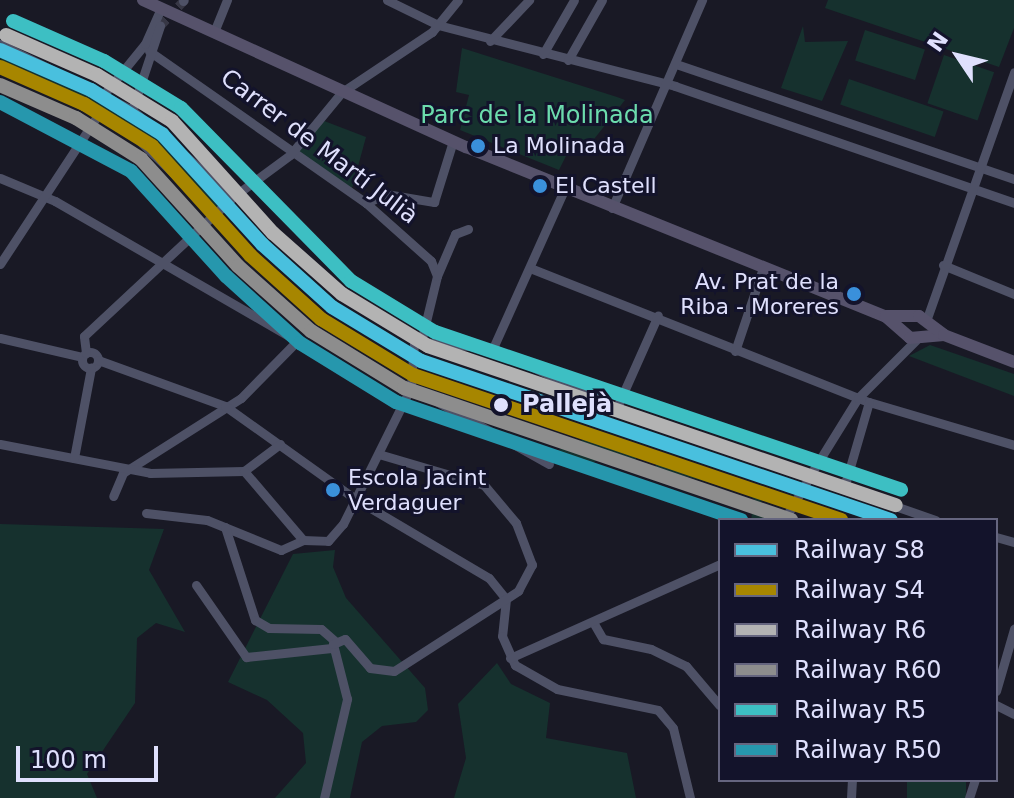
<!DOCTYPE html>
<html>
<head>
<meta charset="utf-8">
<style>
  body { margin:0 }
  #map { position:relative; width:1014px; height:798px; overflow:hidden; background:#191925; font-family:"DejaVu Sans",sans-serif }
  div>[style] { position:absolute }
  .green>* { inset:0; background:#16312e; transform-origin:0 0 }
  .minor-tunnel>* { height:9px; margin-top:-4.5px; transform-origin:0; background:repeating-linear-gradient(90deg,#373745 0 9px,transparent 0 13.5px) }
  .minor>* { height:9px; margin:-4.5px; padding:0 4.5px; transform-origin:4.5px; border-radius:4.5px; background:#4e5166 }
  .minor>.ring { margin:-4.5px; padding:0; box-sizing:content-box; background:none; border:9px solid #4e5166; border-radius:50% }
  .major>* { height:12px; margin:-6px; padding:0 6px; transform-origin:6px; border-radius:6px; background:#56526b }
  .minor-bridge>* { height:9px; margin:-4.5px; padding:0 4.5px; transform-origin:4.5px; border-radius:4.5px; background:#4e5166 }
  .rail-1>* { height:14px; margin:-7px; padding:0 7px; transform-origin:7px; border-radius:7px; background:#49c0de }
  .rail-2>* { height:14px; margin:-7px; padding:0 7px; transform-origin:7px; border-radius:7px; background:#a78600 }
  .rail-3>* { height:14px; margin:-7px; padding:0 7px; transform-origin:7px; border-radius:7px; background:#b3b3b3 }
  .rail-4>* { height:14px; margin:-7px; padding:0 7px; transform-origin:7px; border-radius:7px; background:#8d8d8d }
  .rail-5>* { height:14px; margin:-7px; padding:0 7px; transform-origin:7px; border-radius:7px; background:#3dbfc3 }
  .rail-6>* { height:14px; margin:-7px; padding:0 7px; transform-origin:7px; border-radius:7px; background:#2697ad }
  .dots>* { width:22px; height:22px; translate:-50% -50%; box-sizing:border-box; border:4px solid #13132b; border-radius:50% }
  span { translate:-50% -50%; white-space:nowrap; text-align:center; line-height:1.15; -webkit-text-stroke:6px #13132b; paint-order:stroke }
  .bus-label { font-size:22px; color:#dfe0fd }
  .left { translate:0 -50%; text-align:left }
  .right { translate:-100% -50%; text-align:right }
  .park-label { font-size:24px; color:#6cdcad }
  .street-label { font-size:24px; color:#dfe0fd }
  .stop-label { font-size:24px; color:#dfe0fd; font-weight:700 }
  .legend { position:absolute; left:718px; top:518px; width:280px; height:264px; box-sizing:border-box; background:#13132b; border:2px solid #65657f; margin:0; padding:10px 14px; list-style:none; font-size:24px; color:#dfe0fd }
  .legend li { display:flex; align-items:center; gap:16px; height:40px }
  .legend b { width:40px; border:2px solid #65657f }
  .north { position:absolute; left:918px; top:16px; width:80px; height:80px; -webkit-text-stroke:6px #13132b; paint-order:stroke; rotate:305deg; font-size:22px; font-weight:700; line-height:32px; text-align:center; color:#dfe0fd }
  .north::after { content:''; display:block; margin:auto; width:28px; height:36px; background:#dfe0fd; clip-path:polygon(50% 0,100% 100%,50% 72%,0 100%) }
  .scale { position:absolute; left:16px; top:746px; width:142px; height:36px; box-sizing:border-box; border:4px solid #dfe0fd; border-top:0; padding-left:10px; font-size:24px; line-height:28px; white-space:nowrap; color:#dfe0fd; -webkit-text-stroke:6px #13132b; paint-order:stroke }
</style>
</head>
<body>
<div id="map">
  <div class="green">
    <i style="clip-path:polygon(828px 0,1014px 0,1014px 28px,999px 67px,825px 8px)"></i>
    <i style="clip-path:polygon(803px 26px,805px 42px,848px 41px,822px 101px,781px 88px)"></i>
    <i style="left:865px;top:30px;width:63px;height:32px;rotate:18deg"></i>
    <i style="clip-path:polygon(0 44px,161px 130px,233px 197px,216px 214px,149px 144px,0 65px)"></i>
    <i style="clip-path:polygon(462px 48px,617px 97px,625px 100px,587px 148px,573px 142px,559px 170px,460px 130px,469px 95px,456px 92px)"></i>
    <i style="left:944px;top:55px;width:53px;height:51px;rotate:19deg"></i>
    <i style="left:849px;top:79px;width:100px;height:27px;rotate:19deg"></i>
    <i style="clip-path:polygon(319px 119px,366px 137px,351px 192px,292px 151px)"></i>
    <i style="clip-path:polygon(930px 345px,1014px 374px,1014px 396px,909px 356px)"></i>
    <i style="clip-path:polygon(599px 433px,755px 488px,770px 520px,751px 520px,754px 499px,741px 490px,655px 469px,657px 462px,637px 456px,634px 464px,599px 459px,579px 471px,544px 456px)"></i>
    <i style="clip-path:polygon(0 524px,164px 529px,149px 570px,185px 632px,156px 623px,137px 638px,135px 703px,87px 774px,97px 798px,0 798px)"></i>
    <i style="clip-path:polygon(335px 550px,333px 567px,346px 598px,425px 688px,428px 710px,416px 722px,382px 726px,362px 742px,350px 798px,275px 798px,306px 763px,303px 733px,267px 700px,228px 682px,293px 554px)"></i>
    <i style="clip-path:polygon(497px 663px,511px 684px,550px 703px,546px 738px,627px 753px,636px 798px,454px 798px,466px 758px,458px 704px)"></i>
    <i style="left:907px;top:780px;width:59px;height:18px"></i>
  </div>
  <div class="minor-tunnel">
    <i style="left:160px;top:26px;width:34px;rotate:-47deg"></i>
  </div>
  <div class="minor">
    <i style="left:387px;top:0;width:57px;rotate:26.1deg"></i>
    <i style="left:438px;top:25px;width:245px;rotate:14.4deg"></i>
    <i style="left:675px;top:86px;width:359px;rotate:19deg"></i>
    <i style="left:183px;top:1px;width:1px;rotate:-45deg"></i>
    <i style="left:214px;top:32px;width:35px;rotate:-68deg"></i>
    <i style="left:490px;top:41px;width:57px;rotate:-46.4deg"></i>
    <i style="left:0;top:44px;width:148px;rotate:26.6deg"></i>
    <i style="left:132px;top:110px;width:133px;rotate:40.7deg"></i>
    <i style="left:149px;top:51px;width:265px;rotate:35deg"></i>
    <i style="left:366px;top:203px;width:87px;rotate:41.7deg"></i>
    <i style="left:431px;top:261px;width:16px;rotate:68deg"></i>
    <i style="left:437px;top:276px;width:68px;rotate:103.6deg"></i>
    <i style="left:543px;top:54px;width:62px;rotate:-60.1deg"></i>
    <i style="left:568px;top:60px;width:69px;rotate:-60.5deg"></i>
    <i style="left:676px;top:64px;width:357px;rotate:18.8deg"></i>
    <i style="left:0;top:65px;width:138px;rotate:26.2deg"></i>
    <i style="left:124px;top:126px;width:127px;rotate:43.7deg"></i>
    <i style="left:105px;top:93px;width:63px;rotate:-50.8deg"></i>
    <i style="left:145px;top:44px;width:39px;rotate:-66deg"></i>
    <i style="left:132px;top:110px;width:89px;rotate:-71.6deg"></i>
    <i style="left:0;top:178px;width:60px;rotate:22.7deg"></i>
    <i style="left:55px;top:201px;width:280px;rotate:30deg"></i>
    <i style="left:297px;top:341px;width:80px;rotate:134.5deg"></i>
    <i style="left:241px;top:398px;width:140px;rotate:147.6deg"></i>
    <i style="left:123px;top:473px;width:25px;rotate:113deg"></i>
    <i style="left:366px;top:203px;width:22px;rotate:-24deg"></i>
    <i style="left:386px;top:194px;width:49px;rotate:9.5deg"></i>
    <i style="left:434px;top:202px;width:64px;rotate:-72.7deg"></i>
    <i style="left:612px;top:208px;width:227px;rotate:-66.6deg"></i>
    <i style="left:0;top:264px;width:182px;rotate:-56.7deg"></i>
    <i style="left:943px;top:265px;width:77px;rotate:22.2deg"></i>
    <i style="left:530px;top:268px;width:365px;rotate:21.6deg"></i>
    <i style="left:869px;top:402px;width:151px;rotate:16.5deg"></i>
    <i style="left:437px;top:276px;width:46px;rotate:-66.8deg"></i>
    <i style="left:455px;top:234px;width:14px;rotate:-21deg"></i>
    <i style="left:926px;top:321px;width:264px;rotate:-70.5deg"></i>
    <i style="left:0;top:338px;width:84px;rotate:13deg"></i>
    <i style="left:421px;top:342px;width:72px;rotate:4.8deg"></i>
    <i style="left:493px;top:348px;width:150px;rotate:25.7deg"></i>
    <i style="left:628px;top:413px;width:326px;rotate:19.2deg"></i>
    <i style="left:493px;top:348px;width:175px;rotate:-65.8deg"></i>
    <i style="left:735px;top:351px;width:88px;rotate:-71.4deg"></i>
    <i class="ring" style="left:82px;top:352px;width:7px;height:7px"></i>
    <i style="left:86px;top:353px;width:17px;rotate:-97deg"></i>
    <i style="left:84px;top:336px;width:204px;rotate:-43deg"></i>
    <i style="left:233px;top:197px;width:71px;rotate:-36.4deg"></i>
    <i style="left:290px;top:155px;width:82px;rotate:-50.5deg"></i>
    <i style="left:342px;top:92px;width:108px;rotate:-33.7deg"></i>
    <i style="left:432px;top:32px;width:41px;rotate:-50.9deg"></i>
    <i style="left:98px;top:360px;width:135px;rotate:19.9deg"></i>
    <i style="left:225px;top:406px;width:162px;rotate:35.5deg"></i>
    <i style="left:357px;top:500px;width:153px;rotate:30.6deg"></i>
    <i style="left:489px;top:578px;width:27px;rotate:51deg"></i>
    <i style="left:506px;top:599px;width:37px;rotate:96deg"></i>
    <i style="left:502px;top:636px;width:32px;rotate:66deg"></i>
    <i style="left:515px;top:665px;width:48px;rotate:29.7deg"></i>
    <i style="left:557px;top:689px;width:103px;rotate:11.7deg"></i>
    <i style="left:658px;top:710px;width:23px;rotate:50deg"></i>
    <i style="left:673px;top:728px;width:72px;rotate:76.3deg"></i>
    <i style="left:411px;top:387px;width:158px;rotate:29.2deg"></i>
    <i style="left:618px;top:405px;width:98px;rotate:-66deg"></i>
    <i style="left:0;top:444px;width:153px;rotate:10.9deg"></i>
    <i style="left:150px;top:473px;width:94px;rotate:-1.2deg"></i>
    <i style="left:244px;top:471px;width:45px;rotate:-36.9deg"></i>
    <i style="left:74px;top:458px;width:92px;rotate:-79.3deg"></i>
    <i style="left:817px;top:464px;width:78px;rotate:-58.2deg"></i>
    <i style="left:858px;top:398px;width:82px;rotate:-45deg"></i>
    <i style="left:837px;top:487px;width:11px;rotate:-34deg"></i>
    <i style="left:846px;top:481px;width:82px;rotate:-73.8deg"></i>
    <i style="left:146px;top:513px;width:61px;rotate:6.5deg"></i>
    <i style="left:207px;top:520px;width:80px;rotate:22.1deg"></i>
    <i style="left:281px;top:550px;width:24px;rotate:-24deg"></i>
    <i style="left:303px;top:540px;width:91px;rotate:-130.5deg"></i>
    <i style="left:784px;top:520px;width:37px;rotate:-59deg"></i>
    <i style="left:225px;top:527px;width:98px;rotate:72.1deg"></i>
    <i style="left:255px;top:620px;width:16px;rotate:30deg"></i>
    <i style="left:269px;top:628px;width:52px;rotate:1.1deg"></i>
    <i style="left:321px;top:629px;width:20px;rotate:41deg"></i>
    <i style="left:996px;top:537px;width:19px;rotate:16deg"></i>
    <i style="left:303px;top:540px;width:25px;rotate:2deg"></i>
    <i style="left:328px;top:541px;width:23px;rotate:-49deg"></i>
    <i style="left:343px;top:524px;width:153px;rotate:-63.6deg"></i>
    <i style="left:411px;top:387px;width:44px;rotate:-86.1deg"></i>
    <i style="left:414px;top:343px;width:7px;rotate:-8deg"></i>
    <i style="left:196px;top:585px;width:88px;rotate:55.2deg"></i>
    <i style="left:246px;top:657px;width:86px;rotate:-6deg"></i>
    <i style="left:593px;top:622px;width:20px;rotate:60deg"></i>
    <i style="left:603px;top:639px;width:49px;rotate:11.8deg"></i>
    <i style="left:651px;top:649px;width:39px;rotate:26deg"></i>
    <i style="left:686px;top:666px;width:52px;rotate:49.6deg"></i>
    <i style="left:510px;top:658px;width:230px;rotate:-24.1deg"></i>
    <i style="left:996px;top:691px;width:65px;rotate:-73.8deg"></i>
    <i style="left:996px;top:705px;width:20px;rotate:27deg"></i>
    <i style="left:324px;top:798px;width:102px;rotate:-76.9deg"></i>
    <i style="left:347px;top:699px;width:57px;rotate:-104.3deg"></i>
    <i style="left:333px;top:644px;width:13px;rotate:-23deg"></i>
    <i style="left:345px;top:639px;width:38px;rotate:49deg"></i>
    <i style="left:370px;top:668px;width:24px;rotate:7deg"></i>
    <i style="left:394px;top:671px;width:148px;rotate:-32.8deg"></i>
    <i style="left:518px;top:591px;width:30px;rotate:-62deg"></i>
    <i style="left:532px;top:565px;width:45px;rotate:-110.9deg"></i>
    <i style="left:516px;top:523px;width:50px;rotate:-130.1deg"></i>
    <i style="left:484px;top:485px;width:109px;rotate:-163.6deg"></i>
    <i style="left:851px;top:798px;width:18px;rotate:-87deg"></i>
    <i style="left:969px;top:798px;width:19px;rotate:-72deg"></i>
  </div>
  <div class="major">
    <i style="left:143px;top:0;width:355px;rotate:24.5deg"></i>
    <i style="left:466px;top:147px;width:452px;rotate:22deg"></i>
    <i style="left:885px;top:316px;width:33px;rotate:41deg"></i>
    <i style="left:910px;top:338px;width:34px;rotate:-5deg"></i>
    <i style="left:886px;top:316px;width:33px"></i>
    <i style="left:919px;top:316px;width:31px;rotate:37deg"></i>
    <i style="left:944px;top:335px;width:75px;rotate:21.1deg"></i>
  </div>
  <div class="minor-bridge">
    <i style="left:803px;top:488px;width:28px;rotate:-60deg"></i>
  </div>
  <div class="rail-1">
    <i style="left:0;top:50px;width:99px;rotate:23.7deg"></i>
    <i style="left:91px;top:90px;width:84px;rotate:31.8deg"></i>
    <i style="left:162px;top:134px;width:149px;rotate:47.7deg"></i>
    <i style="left:262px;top:244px;width:94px;rotate:42deg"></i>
    <i style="left:332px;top:307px;width:104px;rotate:31.2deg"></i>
    <i style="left:421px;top:361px;width:496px;rotate:18.7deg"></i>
  </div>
  <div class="rail-2">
    <i style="left:0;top:67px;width:92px;rotate:23.8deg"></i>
    <i style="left:84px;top:104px;width:80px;rotate:31.7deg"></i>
    <i style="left:152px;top:146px;width:147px;rotate:48deg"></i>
    <i style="left:250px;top:255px;width:96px;rotate:42deg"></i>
    <i style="left:321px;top:319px;width:108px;rotate:31.3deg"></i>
    <i style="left:413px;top:375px;width:452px;rotate:18.7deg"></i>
  </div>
  <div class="rail-3">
    <i style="left:6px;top:35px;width:99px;rotate:23.7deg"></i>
    <i style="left:97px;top:75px;width:88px;rotate:31.5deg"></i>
    <i style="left:172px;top:121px;width:151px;rotate:48deg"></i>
    <i style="left:273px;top:233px;width:92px;rotate:41.5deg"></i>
    <i style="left:342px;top:294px;width:100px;rotate:31.2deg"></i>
    <i style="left:428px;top:346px;width:494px;rotate:18.8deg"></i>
  </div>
  <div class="rail-4">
    <i style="left:0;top:85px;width:83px;rotate:23.5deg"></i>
    <i style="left:76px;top:118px;width:77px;rotate:32.2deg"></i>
    <i style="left:141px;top:159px;width:144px;rotate:47.8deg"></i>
    <i style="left:238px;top:266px;width:98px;rotate:41.7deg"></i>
    <i style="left:311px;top:331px;width:109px;rotate:31.5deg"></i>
    <i style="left:404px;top:388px;width:409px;rotate:18.8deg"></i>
  </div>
  <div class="rail-5">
    <i style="left:13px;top:21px;width:99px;rotate:23.7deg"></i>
    <i style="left:104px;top:61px;width:90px;rotate:31.4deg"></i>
    <i style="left:181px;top:108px;width:243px;rotate:45.5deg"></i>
    <i style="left:351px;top:281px;width:98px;rotate:31.3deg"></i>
    <i style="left:435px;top:332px;width:492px;rotate:18.7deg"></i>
  </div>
  <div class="rail-6">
    <i style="left:0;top:102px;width:148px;rotate:27.8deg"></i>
    <i style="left:131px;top:171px;width:142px;rotate:47.9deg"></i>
    <i style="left:226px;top:276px;width:100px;rotate:42.2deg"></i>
    <i style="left:300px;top:343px;width:113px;rotate:31.6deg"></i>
    <i style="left:396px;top:402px;width:365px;rotate:18.9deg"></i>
  </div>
  <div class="dots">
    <i style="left:478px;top:146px;background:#3a90db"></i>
    <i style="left:540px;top:186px;background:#3a90db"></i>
    <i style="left:854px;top:294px;background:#3a90db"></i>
    <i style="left:501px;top:405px;background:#dfe0fd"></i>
    <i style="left:333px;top:490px;background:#3a90db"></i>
  </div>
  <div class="bus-label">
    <span class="left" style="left:493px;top:146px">La Molinada</span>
    <span class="left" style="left:555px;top:186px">El Castell</span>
    <span class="right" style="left:839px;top:294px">Av. Prat de la<br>Riba - Moreres</span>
    <span class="left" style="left:348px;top:490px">Escola Jacint<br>Verdaguer</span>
  </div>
  <div class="park-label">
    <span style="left:537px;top:116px">Parc de la Molinada</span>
  </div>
  <div class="street-label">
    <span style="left:319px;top:147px;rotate:37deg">Carrer de Martí Julià</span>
  </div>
  <div class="stop-label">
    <span class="left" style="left:522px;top:405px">Pallejà</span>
  </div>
  <ul class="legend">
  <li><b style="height:10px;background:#49c0de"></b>Railway S8</li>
  <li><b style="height:10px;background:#a78600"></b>Railway S4</li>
  <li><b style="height:10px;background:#b3b3b3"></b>Railway R6</li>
  <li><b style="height:10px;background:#8d8d8d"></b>Railway R60</li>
  <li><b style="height:10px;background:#3dbfc3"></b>Railway R5</li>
  <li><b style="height:10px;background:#2697ad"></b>Railway R50</li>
  </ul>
  <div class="north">N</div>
  <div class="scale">100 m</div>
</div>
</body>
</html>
